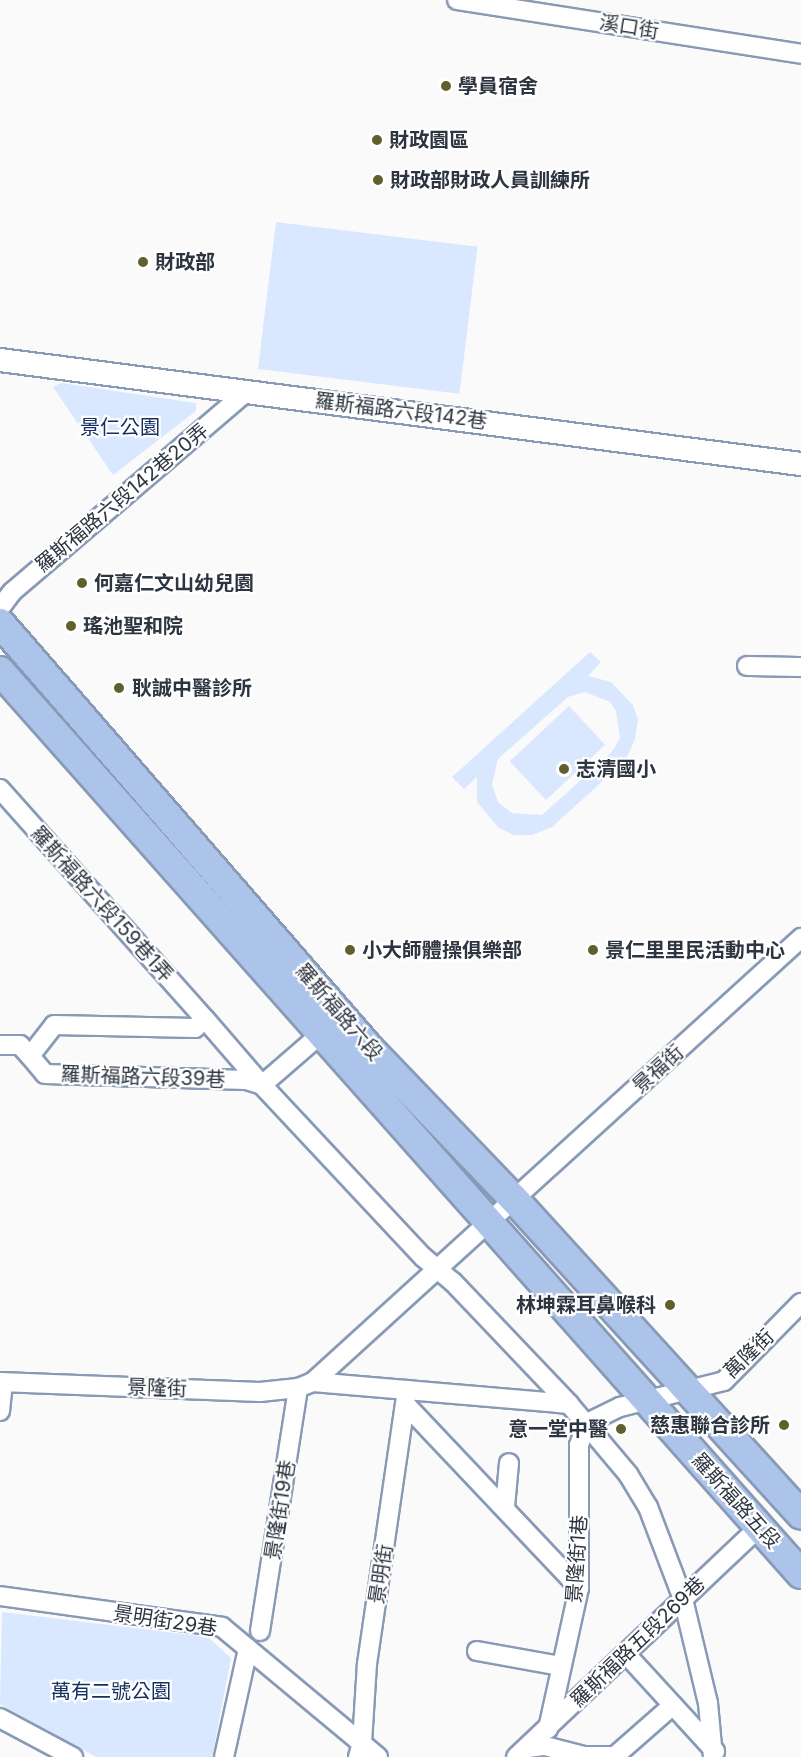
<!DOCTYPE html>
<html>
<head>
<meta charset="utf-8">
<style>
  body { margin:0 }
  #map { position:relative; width:801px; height:1757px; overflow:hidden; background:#fafafa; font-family:Inter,"Noto Sans TC",sans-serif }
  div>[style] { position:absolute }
  .green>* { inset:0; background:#dae8ff; transform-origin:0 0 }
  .roads { filter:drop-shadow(2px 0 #889ab6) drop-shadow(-2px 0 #889ab6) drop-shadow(0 2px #889ab6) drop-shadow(0 -2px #889ab6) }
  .minor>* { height:18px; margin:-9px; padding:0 9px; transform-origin:9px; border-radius:9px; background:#fff }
  .tertiary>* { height:22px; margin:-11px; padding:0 11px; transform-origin:11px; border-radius:11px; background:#fff }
  .primary>* { height:28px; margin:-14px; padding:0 14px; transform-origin:14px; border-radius:14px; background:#acc4e9 }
  .dots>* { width:16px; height:16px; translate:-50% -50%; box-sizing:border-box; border:3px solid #fff; border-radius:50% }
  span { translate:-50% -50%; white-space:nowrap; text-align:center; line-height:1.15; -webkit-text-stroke:4.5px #fff; paint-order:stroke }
  .street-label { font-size:20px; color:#2d3540 }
  .poi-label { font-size:20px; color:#2d3540; font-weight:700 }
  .left { translate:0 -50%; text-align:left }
  .right { translate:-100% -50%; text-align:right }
  .park-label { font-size:20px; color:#143261 }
</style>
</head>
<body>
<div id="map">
  <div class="green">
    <i style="left:276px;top:222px;width:203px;height:148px;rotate:7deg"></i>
    <i style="clip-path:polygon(61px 383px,196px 403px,196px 411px,113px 475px,53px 387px)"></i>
    <i style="clip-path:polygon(evenodd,590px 652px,601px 662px,588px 676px,611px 682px,633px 705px,638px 720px,635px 739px,626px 760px,552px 827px,532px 835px,514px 835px,499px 828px,477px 802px,477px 777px,464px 789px,452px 777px,590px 652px,585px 692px,610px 702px,616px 711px,620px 738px,612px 752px,542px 815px,512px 813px,498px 802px,492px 784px,498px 759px,568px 697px,585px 692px)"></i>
    <i style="left:569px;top:706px;width:53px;height:81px;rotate:47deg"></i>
    <i style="clip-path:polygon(2px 1612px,208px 1637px,231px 1658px,212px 1757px,96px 1757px,0 1704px)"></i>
  </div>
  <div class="roads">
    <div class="minor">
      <i style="left:457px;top:0;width:348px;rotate:8.9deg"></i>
      <i style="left:0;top:608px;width:20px;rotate:-53deg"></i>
      <i style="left:12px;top:592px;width:308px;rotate:-40.5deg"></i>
      <i style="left:747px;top:666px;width:54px;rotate:1.1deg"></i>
      <i style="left:0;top:789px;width:308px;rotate:48.3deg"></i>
      <i style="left:0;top:1045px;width:20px"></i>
      <i style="left:20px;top:1045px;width:15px;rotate:48deg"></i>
      <i style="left:30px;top:1056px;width:39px;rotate:-52deg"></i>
      <i style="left:54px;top:1025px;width:141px;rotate:1.2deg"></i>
      <i style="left:195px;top:1028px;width:13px;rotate:-42deg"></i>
      <i style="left:205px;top:1019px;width:87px;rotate:49.2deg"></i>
      <i style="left:262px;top:1085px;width:79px;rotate:-40.9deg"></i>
      <i style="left:30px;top:1056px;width:23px;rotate:50deg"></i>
      <i style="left:45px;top:1074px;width:201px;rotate:1.7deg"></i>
      <i style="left:246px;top:1080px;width:17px;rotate:17deg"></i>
      <i style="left:262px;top:1085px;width:236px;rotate:46.9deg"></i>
      <i style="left:423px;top:1257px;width:39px;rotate:40deg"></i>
      <i style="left:453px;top:1282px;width:168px;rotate:46.4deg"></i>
      <i style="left:569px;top:1404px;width:92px;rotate:49.9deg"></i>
      <i style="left:628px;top:1474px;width:39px;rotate:59deg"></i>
      <i style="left:648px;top:1507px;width:98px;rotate:69.2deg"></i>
      <i style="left:683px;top:1599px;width:107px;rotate:76.5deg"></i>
      <i style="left:708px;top:1703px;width:54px;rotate:84.7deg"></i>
      <i style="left:0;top:1382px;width:260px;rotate:2.2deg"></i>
      <i style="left:260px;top:1392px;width:38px;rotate:-6deg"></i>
      <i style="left:298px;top:1388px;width:16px;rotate:-22deg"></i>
      <i style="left:313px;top:1382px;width:660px;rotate:-42.3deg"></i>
      <i style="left:313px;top:1382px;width:257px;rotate:4.9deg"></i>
      <i style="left:408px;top:1407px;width:249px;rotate:46.6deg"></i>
      <i style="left:0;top:1411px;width:29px;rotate:-84deg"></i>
      <i style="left:505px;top:1507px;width:44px;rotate:-84.8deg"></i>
      <i style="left:0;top:1596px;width:224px;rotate:7.9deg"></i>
      <i style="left:222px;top:1627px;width:203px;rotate:39.8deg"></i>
      <i style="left:260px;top:1631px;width:246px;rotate:-81.1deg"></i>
      <i style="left:477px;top:1651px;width:84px;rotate:10.2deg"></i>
      <i style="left:626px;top:1654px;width:132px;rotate:47.5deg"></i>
      <i style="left:0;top:1718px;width:83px;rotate:28.1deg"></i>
      <i style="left:548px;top:1729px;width:144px;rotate:-77.6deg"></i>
      <i style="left:579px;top:1588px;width:143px;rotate:-90deg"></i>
      <i style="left:579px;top:1445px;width:23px;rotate:-70deg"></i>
      <i style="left:587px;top:1423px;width:37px;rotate:-26deg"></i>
      <i style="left:620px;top:1407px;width:107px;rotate:-14deg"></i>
      <i style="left:724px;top:1381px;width:110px;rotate:-45.4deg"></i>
      <i style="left:528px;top:1748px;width:17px;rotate:-7deg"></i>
      <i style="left:545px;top:1746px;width:40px;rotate:14.4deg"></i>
      <i style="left:584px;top:1756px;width:31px"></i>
      <i style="left:615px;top:1756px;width:77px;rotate:-41.3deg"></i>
      <i style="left:224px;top:1757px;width:111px;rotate:-77.5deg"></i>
      <i style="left:358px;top:1757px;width:15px;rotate:-74deg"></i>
      <i style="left:362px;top:1743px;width:79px;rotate:-86.4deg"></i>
      <i style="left:367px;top:1664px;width:277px;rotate:-81.7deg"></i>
      <i style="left:516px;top:1757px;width:335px;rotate:-43.4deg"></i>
    </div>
    <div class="tertiary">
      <i style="left:0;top:360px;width:808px;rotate:7.4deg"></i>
    </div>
    <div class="primary">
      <i style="left:0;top:623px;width:561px;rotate:49.04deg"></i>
      <i style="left:368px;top:1047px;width:209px;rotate:46.2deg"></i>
      <i style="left:513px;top:1198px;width:428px;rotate:47.7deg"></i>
      <i style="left:0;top:671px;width:1207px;rotate:48.43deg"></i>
    </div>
  </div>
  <div class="dots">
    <i style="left:446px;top:86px;background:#60602d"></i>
    <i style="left:377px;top:140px;background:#60602d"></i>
    <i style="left:378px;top:180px;background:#60602d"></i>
    <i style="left:143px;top:262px;background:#60602d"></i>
    <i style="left:82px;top:583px;background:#60602d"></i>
    <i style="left:71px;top:626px;background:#60602d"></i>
    <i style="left:119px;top:688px;background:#60602d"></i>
    <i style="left:564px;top:769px;background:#60602d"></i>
    <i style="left:350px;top:950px;background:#60602d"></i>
    <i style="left:593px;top:950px;background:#60602d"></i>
    <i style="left:670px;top:1305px;background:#60602d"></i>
    <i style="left:784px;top:1425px;background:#60602d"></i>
    <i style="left:621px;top:1429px;background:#60602d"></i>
  </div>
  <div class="street-label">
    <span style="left:629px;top:27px;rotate:9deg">溪口街</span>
    <span style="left:401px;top:411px;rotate:7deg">羅斯福路六段142巷</span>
    <span style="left:122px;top:498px;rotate:-40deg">羅斯福路六段142巷20弄</span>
    <span style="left:102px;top:904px;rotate:48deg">羅斯福路六段159巷1弄</span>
    <span style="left:339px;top:1012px;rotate:49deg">羅斯福路六段</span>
    <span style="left:658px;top:1069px;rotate:-42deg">景福街</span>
    <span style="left:143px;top:1077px;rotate:2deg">羅斯福路六段39巷</span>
    <span style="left:749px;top:1354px;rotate:-44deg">萬隆街</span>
    <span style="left:157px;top:1388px;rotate:2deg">景隆街</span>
    <span style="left:736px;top:1501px;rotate:48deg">羅斯福路五段</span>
    <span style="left:280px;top:1510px;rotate:-81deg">景隆街19巷</span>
    <span style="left:577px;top:1559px;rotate:-86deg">景隆街1巷</span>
    <span style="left:381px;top:1574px;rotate:-81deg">景明街</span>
    <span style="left:165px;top:1621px;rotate:9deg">景明街29巷</span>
    <span style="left:638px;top:1642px;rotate:-44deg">羅斯福路五段269巷</span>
  </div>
  <div class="poi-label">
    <span class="left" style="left:458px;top:86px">學員宿舍</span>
    <span class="left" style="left:389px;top:140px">財政園區</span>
    <span class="left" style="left:390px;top:180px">財政部財政人員訓練所</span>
    <span class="left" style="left:155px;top:262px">財政部</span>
    <span class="left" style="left:94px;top:583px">何嘉仁文山幼兒園</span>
    <span class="left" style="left:83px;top:626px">瑤池聖和院</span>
    <span class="left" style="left:132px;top:688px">耿誠中醫診所</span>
    <span class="left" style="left:576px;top:769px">志清國小</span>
    <span class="left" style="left:362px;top:950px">小大師體操俱樂部</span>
    <span class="left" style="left:605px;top:950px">景仁里里民活動中心</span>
    <span class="right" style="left:656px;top:1305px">林坤霖耳鼻喉科</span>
    <span class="right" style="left:770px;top:1425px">慈惠聯合診所</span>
    <span class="right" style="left:608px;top:1429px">意一堂中醫</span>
  </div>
  <div class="park-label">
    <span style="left:120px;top:427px">景仁公園</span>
    <span style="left:111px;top:1691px">萬有二號公園</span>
  </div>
</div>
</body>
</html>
